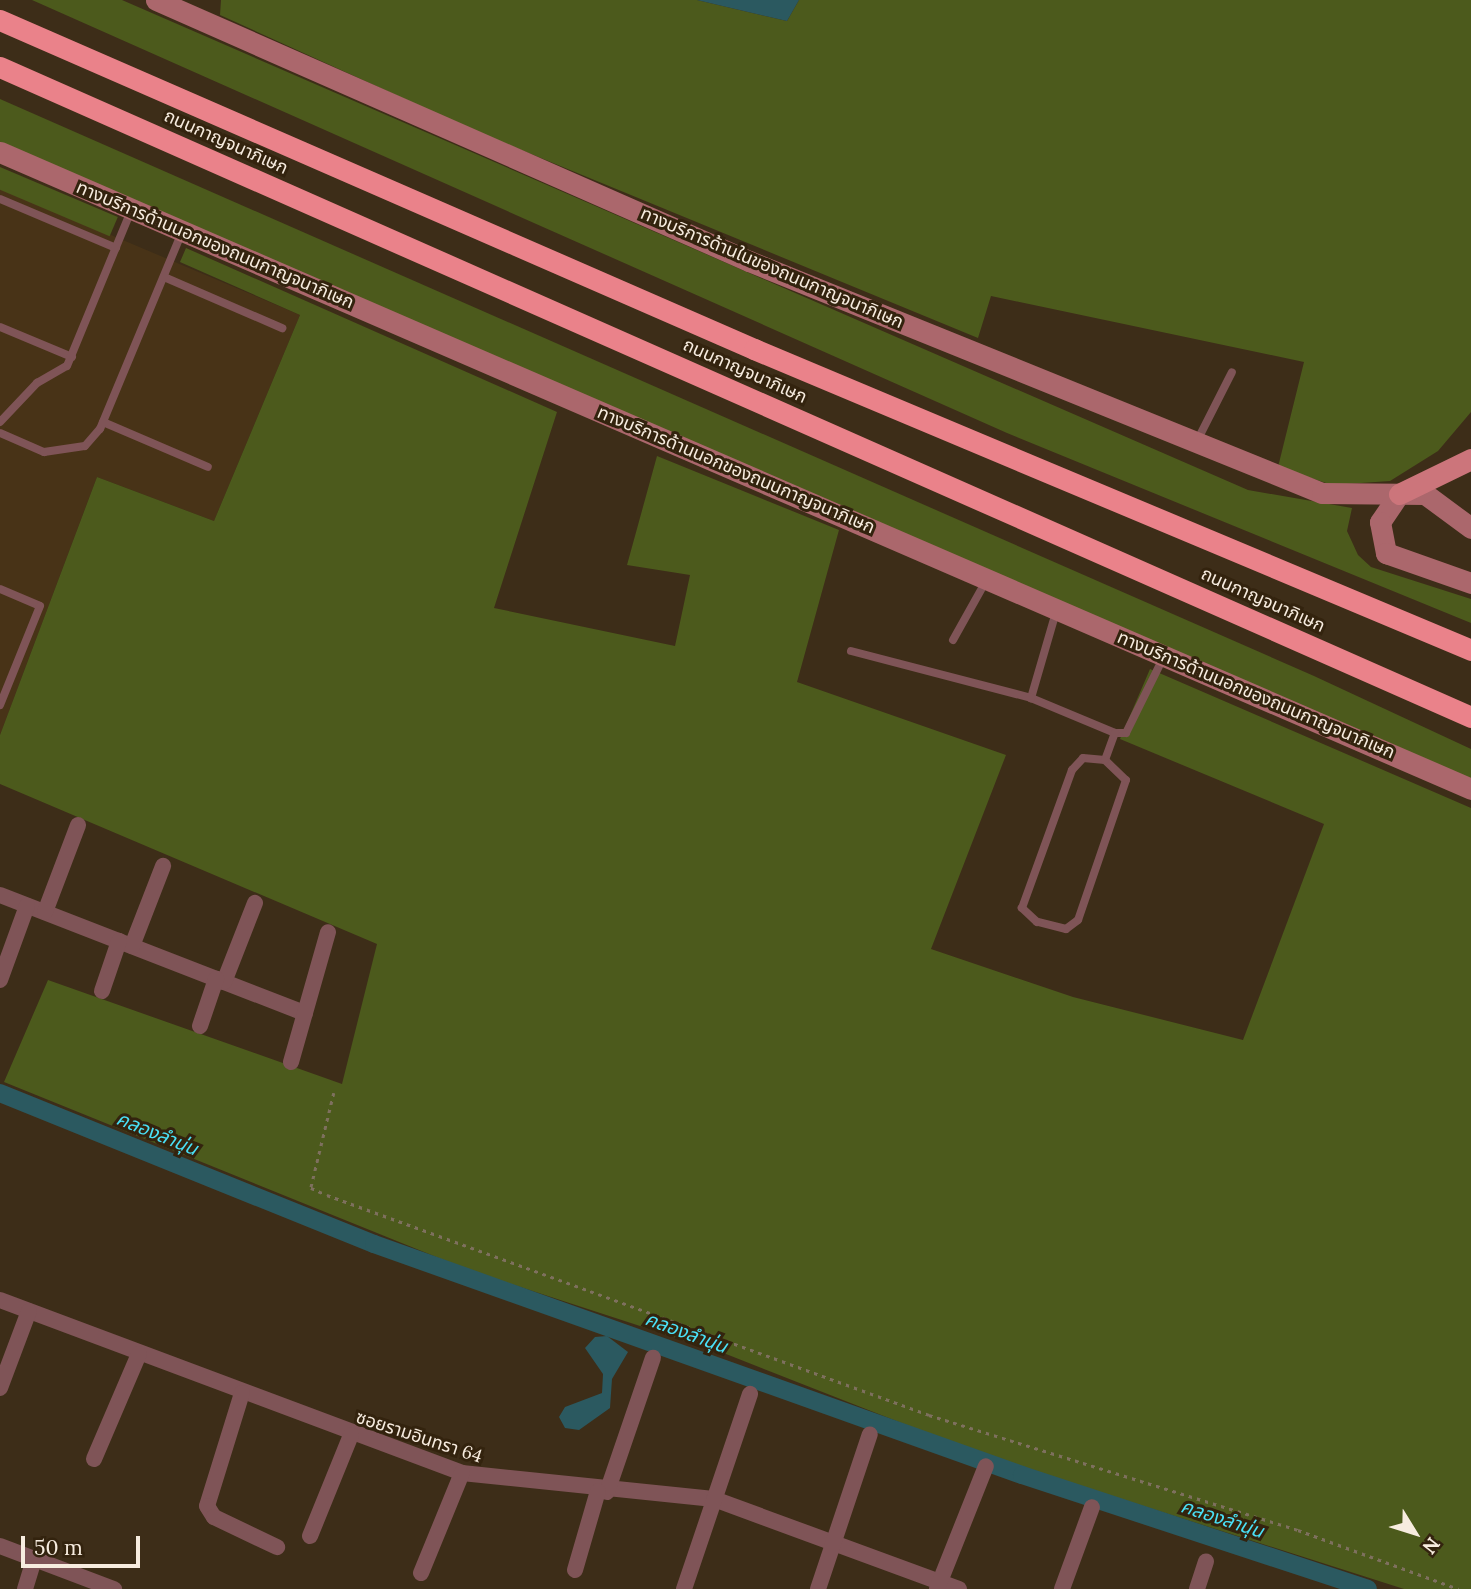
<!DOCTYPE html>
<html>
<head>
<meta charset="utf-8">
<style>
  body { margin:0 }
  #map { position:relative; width:1471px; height:1589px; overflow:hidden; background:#3d2d18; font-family:Lora,"Noto Sans Thai",serif }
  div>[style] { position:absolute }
  .built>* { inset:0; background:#483317 }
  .green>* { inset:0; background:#4c5a1c; transform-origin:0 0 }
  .water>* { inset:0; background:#2b5960 }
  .canal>* { height:18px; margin:-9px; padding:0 9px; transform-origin:9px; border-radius:9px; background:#2b5960 }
  .path>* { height:2.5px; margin-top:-1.25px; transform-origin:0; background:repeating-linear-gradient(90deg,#7e705e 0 3.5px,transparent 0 8.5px) }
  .lane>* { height:8px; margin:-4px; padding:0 4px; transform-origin:4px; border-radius:4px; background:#7f5457 }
  .street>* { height:16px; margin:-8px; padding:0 8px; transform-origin:8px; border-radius:8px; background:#7f5457 }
  .secondary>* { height:21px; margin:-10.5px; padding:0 10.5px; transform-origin:10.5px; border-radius:10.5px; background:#ab676c }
  .primary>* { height:21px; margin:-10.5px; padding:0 10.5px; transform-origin:10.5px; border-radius:10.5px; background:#cc757b }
  .highway>* { height:21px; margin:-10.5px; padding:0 10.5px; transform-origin:10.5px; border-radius:10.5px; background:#ea828a }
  span { translate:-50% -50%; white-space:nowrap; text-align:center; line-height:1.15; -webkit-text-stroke:6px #33230e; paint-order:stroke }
  .street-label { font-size:18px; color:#f7ecdf }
  .water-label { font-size:19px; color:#4ae0f6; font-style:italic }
  .north { position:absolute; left:1380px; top:1498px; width:70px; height:70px; -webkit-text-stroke:5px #33230e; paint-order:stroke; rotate:128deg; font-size:19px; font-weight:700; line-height:28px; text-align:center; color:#f7ecdf }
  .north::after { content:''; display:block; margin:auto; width:24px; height:32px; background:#f7ecdf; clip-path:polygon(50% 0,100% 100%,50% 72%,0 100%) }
  .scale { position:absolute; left:21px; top:1536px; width:119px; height:32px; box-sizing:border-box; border:4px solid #f7ecdf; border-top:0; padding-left:9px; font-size:21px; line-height:24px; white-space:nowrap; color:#f7ecdf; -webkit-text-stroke:5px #33230e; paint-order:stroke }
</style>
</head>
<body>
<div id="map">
  <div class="built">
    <i style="clip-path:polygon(0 188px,300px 315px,214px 521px,97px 477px,0 735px)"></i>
  </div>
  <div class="green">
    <i style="clip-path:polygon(32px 0,122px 0,1248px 490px,1352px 508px,1347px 531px,1358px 555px,1371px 567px,1471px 599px,1471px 623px,1007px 433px)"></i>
    <i style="clip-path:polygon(221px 0,697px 0,787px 21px,799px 0,1471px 0,1471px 412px,1438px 451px,1390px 481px,1332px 485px,1278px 467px,1304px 362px,991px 296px,978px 338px,473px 130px,220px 15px)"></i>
    <i style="clip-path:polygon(0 99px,1314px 676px,1471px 749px,1471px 783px,0 143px)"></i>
    <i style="left:0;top:167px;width:128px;height:21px;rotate:23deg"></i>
    <i style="clip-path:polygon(186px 248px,557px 412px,494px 608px,675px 646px,690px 575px,627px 565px,657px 456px,839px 530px,797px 682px,1006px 755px,931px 949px,1073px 997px,1243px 1040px,1324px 824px,1120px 739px,1150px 669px,1471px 808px,1471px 1589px,1404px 1589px,983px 1455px,726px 1354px,471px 1271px,4px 1082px,48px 980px,342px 1084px,377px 944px,0 784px,0 735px,97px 477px,214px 521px,300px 315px,180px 262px)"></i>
  </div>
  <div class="water">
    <i style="clip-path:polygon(697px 0,799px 0,787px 21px)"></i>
    <i style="clip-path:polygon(607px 1336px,628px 1352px,612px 1379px,610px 1408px,579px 1430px,565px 1428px,559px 1417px,565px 1407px,602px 1393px,603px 1374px,585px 1348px,595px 1337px)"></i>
  </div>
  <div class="canal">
    <i style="left:0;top:1093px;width:403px;rotate:22deg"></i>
    <i style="left:374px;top:1244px;width:688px;rotate:19.62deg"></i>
    <i style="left:1022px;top:1475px;width:364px;rotate:18.2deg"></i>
  </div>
  <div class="path">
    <i style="left:334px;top:1093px;width:98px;rotate:103.6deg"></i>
    <i style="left:311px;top:1188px;width:17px;rotate:24deg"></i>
    <i style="left:327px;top:1195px;width:641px;rotate:20.07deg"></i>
    <i style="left:929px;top:1415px;width:387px;rotate:17.3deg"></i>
    <i style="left:1298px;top:1530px;width:171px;rotate:20.2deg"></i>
  </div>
  <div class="lane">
    <i style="left:0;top:199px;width:126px;rotate:22.9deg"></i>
    <i style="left:164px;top:277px;width:129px;rotate:23.4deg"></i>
    <i style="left:0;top:327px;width:78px;rotate:22.6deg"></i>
    <i style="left:0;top:422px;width:54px;rotate:-46.5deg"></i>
    <i style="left:37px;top:383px;width:34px;rotate:-30deg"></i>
    <i style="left:67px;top:366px;width:168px;rotate:-67.6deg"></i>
    <i style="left:103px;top:422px;width:114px;rotate:23.2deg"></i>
    <i style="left:0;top:433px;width:48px;rotate:23.4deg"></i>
    <i style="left:44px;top:452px;width:41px;rotate:-8.3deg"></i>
    <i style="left:85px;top:446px;width:23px;rotate:-49deg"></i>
    <i style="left:100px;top:429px;width:211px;rotate:-67.4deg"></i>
    <i style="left:1197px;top:441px;width:77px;rotate:-63.1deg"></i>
    <i style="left:0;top:589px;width:43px;rotate:23deg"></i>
    <i style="left:40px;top:606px;width:107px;rotate:112deg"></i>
    <i style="left:1056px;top:612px;width:90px;rotate:106.2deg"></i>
    <i style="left:1031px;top:698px;width:91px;rotate:22.6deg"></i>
    <i style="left:1115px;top:733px;width:11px"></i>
    <i style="left:1126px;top:733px;width:86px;rotate:-63.7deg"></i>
    <i style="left:953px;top:640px;width:68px;rotate:-60.8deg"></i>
    <i style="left:851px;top:651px;width:186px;rotate:14.6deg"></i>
    <i style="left:1083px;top:758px;width:22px;rotate:5deg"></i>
    <i style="left:1105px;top:760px;width:29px;rotate:44deg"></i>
    <i style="left:1126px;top:780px;width:148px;rotate:108.9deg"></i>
    <i style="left:1078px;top:920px;width:15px;rotate:143deg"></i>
    <i style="left:1066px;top:929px;width:30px;rotate:-166deg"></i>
    <i style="left:1037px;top:922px;width:21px;rotate:-137deg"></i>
    <i style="left:1022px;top:908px;width:147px;rotate:-70.1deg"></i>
    <i style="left:1072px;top:770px;width:16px;rotate:-47deg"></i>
    <i style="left:1105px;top:760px;width:29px;rotate:-70deg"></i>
  </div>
  <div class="street">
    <i style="left:0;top:895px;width:327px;rotate:21.2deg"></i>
    <i style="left:45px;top:912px;width:93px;rotate:-69.2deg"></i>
    <i style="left:132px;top:946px;width:86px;rotate:-68.8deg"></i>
    <i style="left:0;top:980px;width:79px;rotate:-70deg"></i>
    <i style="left:224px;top:982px;width:85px;rotate:-68.6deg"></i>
    <i style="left:102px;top:991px;width:53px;rotate:-71.2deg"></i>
    <i style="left:200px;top:1026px;width:50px;rotate:-71.2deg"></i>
    <i style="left:291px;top:1062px;width:135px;rotate:-74.1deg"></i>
    <i style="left:0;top:1300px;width:493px;rotate:20.5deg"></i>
    <i style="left:462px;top:1473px;width:253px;rotate:5.9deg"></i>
    <i style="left:714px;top:1499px;width:261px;rotate:20.2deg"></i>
    <i style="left:0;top:1388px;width:82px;rotate:-69.4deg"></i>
    <i style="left:242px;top:1393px;width:118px;rotate:107.2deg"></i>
    <i style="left:207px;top:1506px;width:13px;rotate:58deg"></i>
    <i style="left:214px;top:1517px;width:70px;rotate:25.5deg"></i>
    <i style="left:94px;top:1459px;width:114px;rotate:-66.8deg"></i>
    <i style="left:607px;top:1492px;width:142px;rotate:-71.1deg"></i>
    <i style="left:310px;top:1536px;width:109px;rotate:-67.9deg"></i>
    <i style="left:0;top:1546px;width:122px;rotate:20.7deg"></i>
    <i style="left:575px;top:1570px;width:82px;rotate:-73.8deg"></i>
    <i style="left:421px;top:1573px;width:108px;rotate:-67.7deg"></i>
    <i style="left:25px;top:1589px;width:31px;rotate:-73deg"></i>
    <i style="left:684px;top:1589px;width:206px;rotate:-71.3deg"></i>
    <i style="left:818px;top:1589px;width:163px;rotate:-71.5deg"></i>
    <i style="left:937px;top:1589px;width:132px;rotate:-68.3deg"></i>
    <i style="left:1062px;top:1589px;width:87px;rotate:-69.9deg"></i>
    <i style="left:1197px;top:1589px;width:29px;rotate:-72deg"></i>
  </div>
  <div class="secondary">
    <i style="left:156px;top:0;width:648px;rotate:23.76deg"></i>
    <i style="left:749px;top:261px;width:618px;rotate:22.04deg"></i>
    <i style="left:1322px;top:493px;width:103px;rotate:0.6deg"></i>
    <i style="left:1425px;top:494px;width:57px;rotate:36.5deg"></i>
    <i style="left:0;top:152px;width:1603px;rotate:23.41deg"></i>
    <i style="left:1399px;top:494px;width:34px;rotate:124deg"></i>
    <i style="left:1380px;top:522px;width:32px;rotate:79deg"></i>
    <i style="left:1386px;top:553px;width:90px;rotate:19.4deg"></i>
  </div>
  <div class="primary">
    <i style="left:1399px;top:494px;width:80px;rotate:-25.9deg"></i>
  </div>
  <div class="highway">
    <i style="left:0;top:20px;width:823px;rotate:23.57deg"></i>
    <i style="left:754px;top:349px;width:778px;rotate:22.77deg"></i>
    <i style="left:0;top:67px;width:1608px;rotate:23.84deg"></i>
  </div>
  <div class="street-label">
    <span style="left:226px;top:142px;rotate:24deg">ถนนกาญจนาภิเษก</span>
    <span style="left:215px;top:245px;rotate:23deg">ทางบริการด้านนอกของถนนกาญจนาภิเษก</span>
    <span style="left:772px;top:268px;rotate:23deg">ทางบริการด้านในของถนนกาญจนาภิเษก</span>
    <span style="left:745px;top:371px;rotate:24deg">ถนนกาญจนาภิเษก</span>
    <span style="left:736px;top:470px;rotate:23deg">ทางบริการด้านนอกของถนนกาญจนาภิเษก</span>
    <span style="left:1263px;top:600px;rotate:24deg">ถนนกาญจนาภิเษก</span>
    <span style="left:1256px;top:695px;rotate:23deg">ทางบริการด้านนอกของถนนกาญจนาภิเษก</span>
    <span style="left:419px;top:1437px;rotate:18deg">ซอยรามอินทรา 64</span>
  </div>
  <div class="water-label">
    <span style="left:157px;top:1134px;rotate:22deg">คลองลำนุ่น</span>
    <span style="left:686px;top:1333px;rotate:20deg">คลองลำนุ่น</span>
    <span style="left:1222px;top:1519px;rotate:18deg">คลองลำนุ่น</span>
  </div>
  <div class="north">N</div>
  <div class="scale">50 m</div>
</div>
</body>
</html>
